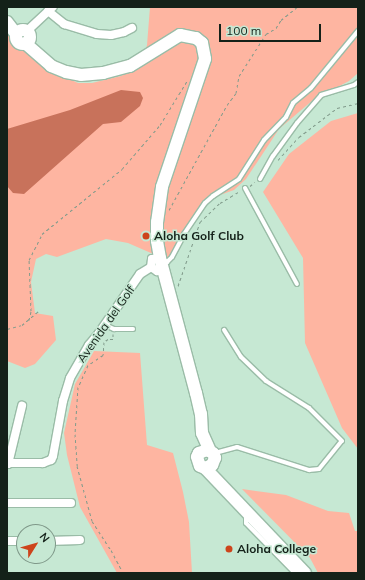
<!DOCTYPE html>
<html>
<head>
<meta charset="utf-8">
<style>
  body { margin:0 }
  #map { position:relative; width:365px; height:580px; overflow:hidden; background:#c6e8d3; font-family:Mulish,sans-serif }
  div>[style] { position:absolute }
  .green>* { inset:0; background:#feb5a1 }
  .water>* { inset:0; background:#c8725b }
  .path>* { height:1px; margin-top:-0.5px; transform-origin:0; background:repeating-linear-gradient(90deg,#819b8b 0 3px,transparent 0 6px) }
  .roads { filter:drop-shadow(1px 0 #9abca7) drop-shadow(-1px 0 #9abca7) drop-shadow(0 1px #9abca7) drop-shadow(0 -1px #9abca7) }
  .lane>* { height:4px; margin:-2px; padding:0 2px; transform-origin:2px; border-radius:2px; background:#fff }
  .street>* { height:8px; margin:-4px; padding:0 4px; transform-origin:4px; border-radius:4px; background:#fff }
  .secondary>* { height:12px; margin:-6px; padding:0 6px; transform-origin:6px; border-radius:6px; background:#fff }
  .secondary>.ring { margin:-6px; padding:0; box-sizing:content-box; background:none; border:12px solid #fff; border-radius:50% }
  .dots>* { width:11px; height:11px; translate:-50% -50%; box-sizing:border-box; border:2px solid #c6e8d3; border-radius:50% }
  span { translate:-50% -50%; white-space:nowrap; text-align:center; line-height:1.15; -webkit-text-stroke:3px #c6e8d3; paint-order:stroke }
  .poi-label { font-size:12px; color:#142119; font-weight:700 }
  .left { translate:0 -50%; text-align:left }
  .street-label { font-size:12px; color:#142119 }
  .frame { position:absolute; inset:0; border:8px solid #142119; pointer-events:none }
  .north { position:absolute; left:16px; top:524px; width:40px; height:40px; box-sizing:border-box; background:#c6e8d3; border:1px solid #7f9889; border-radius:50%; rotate:53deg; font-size:11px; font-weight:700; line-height:16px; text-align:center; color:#142119 }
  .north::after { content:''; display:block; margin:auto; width:14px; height:18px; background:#cd441b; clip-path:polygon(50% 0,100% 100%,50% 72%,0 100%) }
  .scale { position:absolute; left:219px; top:24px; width:102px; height:18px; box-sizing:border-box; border:2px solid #142119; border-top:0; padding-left:5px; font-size:12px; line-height:14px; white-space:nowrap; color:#142119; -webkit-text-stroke:3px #c6e8d3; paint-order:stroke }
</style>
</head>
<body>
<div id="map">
  <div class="green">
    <i style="clip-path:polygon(150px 7px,358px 7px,358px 73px,349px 81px,313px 100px,279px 129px,246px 179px,234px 190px,206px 200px,183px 232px,167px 260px,128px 243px,106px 239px,57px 257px,46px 254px,36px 259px,31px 282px,35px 313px,53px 316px,56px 340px,35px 364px,25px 368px,7px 361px,7px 33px,16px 45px,47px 69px,78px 83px,92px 83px,121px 76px,141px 66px,147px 45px)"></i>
    <i style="clip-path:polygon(358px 113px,358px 449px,342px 428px,305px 343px,303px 258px,263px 192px,289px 154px,331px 121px)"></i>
    <i style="clip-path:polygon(94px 351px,140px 353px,147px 445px,173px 453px,183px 492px,189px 522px,192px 573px,117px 573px,80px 507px,67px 455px,64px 433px,75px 384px)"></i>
    <i style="clip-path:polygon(242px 489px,286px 495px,328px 511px,349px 513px,355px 531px,358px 531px,358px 573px,318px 573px,310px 558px)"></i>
  </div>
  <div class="water">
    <i style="clip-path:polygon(121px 90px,140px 92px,143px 98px,140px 106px,121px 122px,103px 124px,24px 194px,13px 193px,7px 186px,7px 129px,70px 110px)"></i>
  </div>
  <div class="path">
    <i style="left:278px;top:160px;width:31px;rotate:-48deg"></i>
    <i style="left:299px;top:137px;width:48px;rotate:-37.3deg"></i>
    <i style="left:337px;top:108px;width:22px;rotate:-13deg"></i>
    <i style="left:250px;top:186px;width:6px;rotate:-39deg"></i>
    <i style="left:169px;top:210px;width:120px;rotate:-61.1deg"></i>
    <i style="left:227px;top:105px;width:15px;rotate:-53deg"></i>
    <i style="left:236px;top:93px;width:17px;rotate:-80deg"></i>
    <i style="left:239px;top:76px;width:50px;rotate:-57.3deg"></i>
    <i style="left:266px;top:34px;width:12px;rotate:-31deg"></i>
    <i style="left:276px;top:28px;width:9px;rotate:-58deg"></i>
    <i style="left:281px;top:20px;width:21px;rotate:-39deg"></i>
    <i style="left:178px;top:286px;width:68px;rotate:-71deg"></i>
    <i style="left:200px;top:222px;width:28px;rotate:-44deg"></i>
    <i style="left:220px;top:203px;width:23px;rotate:-31deg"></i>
    <i style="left:29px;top:320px;width:9px;rotate:-77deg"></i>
    <i style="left:31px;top:311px;width:51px;rotate:-92.2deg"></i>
    <i style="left:29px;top:260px;width:29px;rotate:-63deg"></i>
    <i style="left:42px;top:234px;width:103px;rotate:-39.1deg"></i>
    <i style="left:122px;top:169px;width:58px;rotate:-49.2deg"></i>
    <i style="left:160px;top:125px;width:52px;rotate:-58.5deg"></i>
    <i style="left:7px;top:329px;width:16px;rotate:-15deg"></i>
    <i style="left:22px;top:325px;width:23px;rotate:-40deg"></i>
    <i style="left:113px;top:334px;width:5px;rotate:90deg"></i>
    <i style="left:113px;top:339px;width:5px;rotate:180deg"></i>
    <i style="left:108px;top:339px;width:5px;rotate:143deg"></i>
    <i style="left:104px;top:342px;width:13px;rotate:94deg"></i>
    <i style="left:103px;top:355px;width:18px;rotate:146deg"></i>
    <i style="left:88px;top:365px;width:24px;rotate:114deg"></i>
    <i style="left:78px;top:387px;width:47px;rotate:93.7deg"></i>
    <i style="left:75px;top:434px;width:32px;rotate:86deg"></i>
    <i style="left:77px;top:466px;width:57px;rotate:74.7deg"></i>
    <i style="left:92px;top:521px;width:35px;rotate:57deg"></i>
    <i style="left:111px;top:550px;width:26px;rotate:62deg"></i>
  </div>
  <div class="roads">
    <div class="lane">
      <i style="left:260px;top:179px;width:26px;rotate:-61deg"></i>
      <i style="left:273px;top:156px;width:41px;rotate:-54deg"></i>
      <i style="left:297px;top:123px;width:37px;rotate:-49deg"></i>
      <i style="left:321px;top:95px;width:34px;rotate:-17deg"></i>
      <i style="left:354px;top:85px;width:5px;rotate:-37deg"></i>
      <i style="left:245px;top:188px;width:109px;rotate:61.6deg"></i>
      <i style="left:164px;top:260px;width:4px;rotate:34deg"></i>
      <i style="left:167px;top:262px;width:7px;rotate:-45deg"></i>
      <i style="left:172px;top:257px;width:26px;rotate:-62deg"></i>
      <i style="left:184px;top:234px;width:37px;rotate:-56deg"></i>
      <i style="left:205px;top:203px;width:11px;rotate:-41deg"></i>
      <i style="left:213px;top:196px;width:31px;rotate:-33deg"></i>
      <i style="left:239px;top:179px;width:46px;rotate:-57.3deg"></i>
      <i style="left:264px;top:140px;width:32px;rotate:-46deg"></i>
      <i style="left:286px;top:117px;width:16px;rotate:-63deg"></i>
      <i style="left:293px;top:103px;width:23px;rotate:-40deg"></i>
      <i style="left:311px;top:88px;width:74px;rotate:-50.5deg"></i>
      <i style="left:105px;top:325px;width:10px;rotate:24deg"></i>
      <i style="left:114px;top:329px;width:19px"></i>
      <i style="left:215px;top:453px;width:23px;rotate:-15deg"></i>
      <i style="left:237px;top:447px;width:76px;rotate:17.7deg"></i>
      <i style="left:309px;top:470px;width:10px;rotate:-6deg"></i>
      <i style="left:319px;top:469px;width:36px;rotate:-51deg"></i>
      <i style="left:342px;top:441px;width:47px;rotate:-135deg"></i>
      <i style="left:309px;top:408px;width:51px;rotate:-147.9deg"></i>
      <i style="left:266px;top:381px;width:35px;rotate:-136deg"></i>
      <i style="left:241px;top:357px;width:32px;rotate:-122deg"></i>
      <i style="left:246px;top:516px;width:7px;rotate:90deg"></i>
      <i style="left:246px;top:523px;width:70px;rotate:45.6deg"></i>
    </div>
    <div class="street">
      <i style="left:48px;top:11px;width:21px;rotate:39deg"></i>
      <i style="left:64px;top:24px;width:34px;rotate:17deg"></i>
      <i style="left:97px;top:34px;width:14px;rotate:4deg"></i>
      <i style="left:111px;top:35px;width:13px;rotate:-13deg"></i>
      <i style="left:124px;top:32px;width:9px;rotate:-27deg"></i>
      <i style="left:27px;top:31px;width:35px;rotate:-43deg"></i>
      <i style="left:160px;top:258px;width:8px;rotate:173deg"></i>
      <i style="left:152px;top:259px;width:8px;rotate:97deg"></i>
      <i style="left:151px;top:267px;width:7px;rotate:34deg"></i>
      <i style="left:157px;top:271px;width:7px;rotate:-34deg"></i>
      <i style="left:7px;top:463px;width:36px"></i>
      <i style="left:43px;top:463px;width:9px;rotate:-21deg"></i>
      <i style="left:51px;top:460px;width:4px;rotate:-63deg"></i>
      <i style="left:53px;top:456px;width:56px;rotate:-79.7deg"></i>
      <i style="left:63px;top:401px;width:24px;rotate:-73deg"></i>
      <i style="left:70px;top:378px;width:38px;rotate:-60deg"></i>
      <i style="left:89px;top:345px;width:16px;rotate:-50deg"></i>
      <i style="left:99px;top:333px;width:72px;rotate:-55.2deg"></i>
      <i style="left:140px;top:274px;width:13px;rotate:-32deg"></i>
      <i style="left:8px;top:464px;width:60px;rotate:-76.4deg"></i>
      <i style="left:7px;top:503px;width:64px"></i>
      <i style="left:7px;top:541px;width:17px"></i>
      <i style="left:48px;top:541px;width:32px;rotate:-2deg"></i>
    </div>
    <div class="secondary">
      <i style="left:7px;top:22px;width:15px;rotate:53deg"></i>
      <i class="ring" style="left:16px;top:30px;width:2px;height:2px"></i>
      <i style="left:25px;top:43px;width:35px;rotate:41deg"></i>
      <i style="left:51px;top:66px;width:16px;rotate:22deg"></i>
      <i style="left:66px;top:72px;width:15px;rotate:11deg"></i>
      <i style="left:81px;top:75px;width:22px;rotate:-5deg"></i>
      <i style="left:103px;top:73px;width:28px;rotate:-15deg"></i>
      <i style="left:130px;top:66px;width:59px;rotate:-31.8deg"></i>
      <i style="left:180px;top:35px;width:16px;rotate:11deg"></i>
      <i style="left:196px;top:38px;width:8px;rotate:40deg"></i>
      <i style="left:202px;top:43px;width:16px;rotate:79deg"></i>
      <i style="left:205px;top:59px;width:135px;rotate:108.6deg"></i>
      <i style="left:162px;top:187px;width:35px;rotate:98deg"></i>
      <i style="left:157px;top:222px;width:19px;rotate:90deg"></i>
      <i style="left:157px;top:241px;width:17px;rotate:80deg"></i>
      <i style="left:160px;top:258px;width:140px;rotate:75.1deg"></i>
      <i style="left:196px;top:393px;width:22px;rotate:77deg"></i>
      <i style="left:201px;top:414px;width:19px;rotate:87deg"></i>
      <i style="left:202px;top:433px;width:20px;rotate:66deg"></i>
      <i style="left:205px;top:468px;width:8px;rotate:-23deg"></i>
      <i style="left:212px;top:465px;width:8px;rotate:-67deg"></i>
      <i style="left:215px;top:458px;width:5px;rotate:-112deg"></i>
      <i style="left:213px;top:453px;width:7px;rotate:-153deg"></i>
      <i style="left:207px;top:450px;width:9px;rotate:159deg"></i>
      <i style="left:199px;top:453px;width:4px;rotate:117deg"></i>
      <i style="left:197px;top:457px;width:9px;rotate:72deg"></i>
      <i style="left:200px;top:466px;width:5px;rotate:22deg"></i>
      <i style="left:205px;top:468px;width:145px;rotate:46.4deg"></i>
    </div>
  </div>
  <div class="dots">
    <i style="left:146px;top:236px;background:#cd441b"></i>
    <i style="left:229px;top:549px;background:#cd441b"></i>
  </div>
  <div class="poi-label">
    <span class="left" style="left:154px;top:236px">Aloha Golf Club</span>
    <span class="left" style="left:237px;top:549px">Aloha College</span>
  </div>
  <div class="street-label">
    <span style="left:106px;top:324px;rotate:-55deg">Avenida del Golf</span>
  </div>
  <div class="frame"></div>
  <div class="north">N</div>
  <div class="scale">100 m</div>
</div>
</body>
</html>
